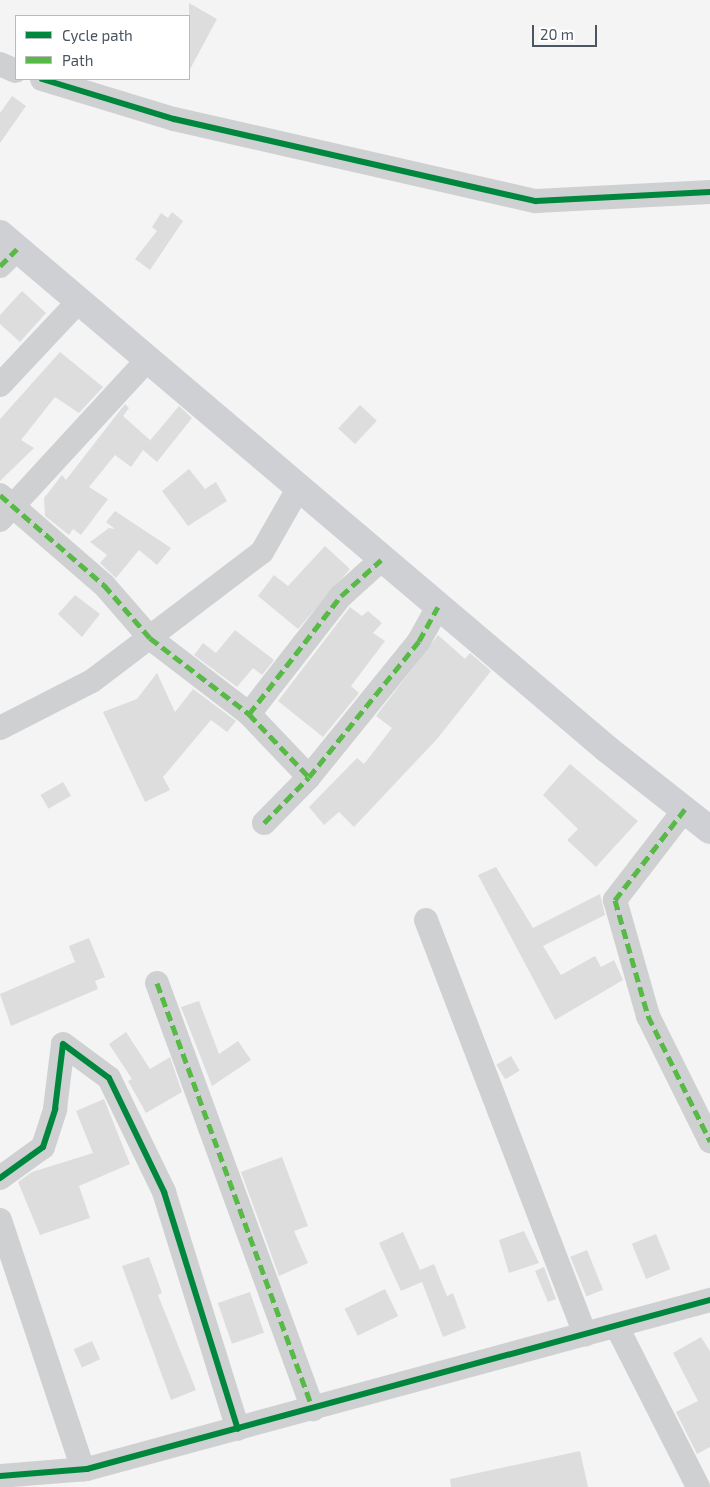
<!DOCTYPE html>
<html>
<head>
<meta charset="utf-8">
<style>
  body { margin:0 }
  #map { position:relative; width:710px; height:1487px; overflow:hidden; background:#f4f4f4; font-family:"Exo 2",sans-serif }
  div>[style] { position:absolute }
  .building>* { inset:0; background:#ddddde; transform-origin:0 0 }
  .minor>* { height:24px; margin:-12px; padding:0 12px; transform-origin:12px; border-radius:12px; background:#ced0d2 }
  .secondary>* { height:28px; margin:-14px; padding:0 14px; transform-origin:14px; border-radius:14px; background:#ced0d4 }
  .quiet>* { height:5px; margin-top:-2.5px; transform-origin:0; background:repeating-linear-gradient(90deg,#58b947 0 10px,transparent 0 15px) }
  .cycleway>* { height:6px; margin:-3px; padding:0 3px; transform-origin:3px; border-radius:3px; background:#00873e }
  span { translate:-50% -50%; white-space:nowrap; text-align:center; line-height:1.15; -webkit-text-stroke:4px #fff; paint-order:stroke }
  .legend { position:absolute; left:15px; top:15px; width:175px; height:65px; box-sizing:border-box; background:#fff; border:1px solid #b7bbc0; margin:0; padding:6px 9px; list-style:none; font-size:15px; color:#4a5661 }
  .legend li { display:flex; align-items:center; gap:10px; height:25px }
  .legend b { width:25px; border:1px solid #b7bbc0 }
  .scale { position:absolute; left:532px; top:25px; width:65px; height:22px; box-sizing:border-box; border:2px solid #4a5661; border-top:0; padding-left:6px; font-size:15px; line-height:18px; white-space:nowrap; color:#4a5661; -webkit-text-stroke:4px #fff; paint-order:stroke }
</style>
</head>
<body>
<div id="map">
  <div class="building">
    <i style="clip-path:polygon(189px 3px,217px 19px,189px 71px)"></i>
    <i style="clip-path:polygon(12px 96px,26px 106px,0 143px,0 113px)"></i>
    <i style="clip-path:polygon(172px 212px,183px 221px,150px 270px,135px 259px,157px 231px,152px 227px,161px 213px,168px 218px)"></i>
    <i style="clip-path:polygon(22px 291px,46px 313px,20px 342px,0 324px,0 315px)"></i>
    <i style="clip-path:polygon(60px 352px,103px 387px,79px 413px,55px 397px,21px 440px,34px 448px,0 481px,0 419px)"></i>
    <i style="clip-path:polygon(125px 404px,129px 408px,123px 416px,150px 440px,148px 443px,179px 406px,192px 418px,157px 462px,143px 450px,131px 467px,115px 455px,89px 487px,108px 499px,81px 535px,73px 529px,69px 535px,45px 516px,44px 498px,62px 475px,66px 480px)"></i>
    <i style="left:360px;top:405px;width:23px;height:32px;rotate:43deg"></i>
    <i style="clip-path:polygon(189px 469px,205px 489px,216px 482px,227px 501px,188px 526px,162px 491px)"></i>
    <i style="clip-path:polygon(115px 511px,171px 548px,157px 565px,139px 550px,116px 578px,100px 563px,107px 555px,90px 542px,109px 528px,115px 529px,106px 522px)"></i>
    <i style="clip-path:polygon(325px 546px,350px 569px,298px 629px,258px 596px,274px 575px,288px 586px)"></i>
    <i style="clip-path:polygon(75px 595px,100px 614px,82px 637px,58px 614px)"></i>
    <i style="clip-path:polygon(350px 607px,362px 616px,368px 611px,382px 623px,373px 633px,385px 641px,351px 686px,359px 693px,323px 737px,278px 701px)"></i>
    <i style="clip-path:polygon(235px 630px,274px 660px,262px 675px,253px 668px,237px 687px,194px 655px,203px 643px,216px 653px)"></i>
    <i style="clip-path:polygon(438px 635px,465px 659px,470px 653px,491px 671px,437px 739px,354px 827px,339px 812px,324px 825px,309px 807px,357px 758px,364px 764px,392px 728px,376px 716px)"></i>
    <i style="clip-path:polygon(157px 673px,175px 712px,193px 689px,236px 721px,227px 732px,211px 720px,163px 777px,170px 790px,145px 802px,103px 712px,137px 699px)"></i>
    <i style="clip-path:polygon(570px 764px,638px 821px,596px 867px,567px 840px,578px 829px,543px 795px)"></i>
    <i style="left:63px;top:782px;width:16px;height:26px;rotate:60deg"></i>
    <i style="clip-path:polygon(496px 867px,533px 928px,600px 894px,605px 915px,543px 946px,561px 975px,595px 956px,601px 967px,614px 960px,623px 980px,555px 1020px,478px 875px)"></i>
    <i style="clip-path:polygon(89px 938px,105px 977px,95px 981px,98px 989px,11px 1026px,0 994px,75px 962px,69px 946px)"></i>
    <i style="clip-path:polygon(199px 1001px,219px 1054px,238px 1041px,251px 1060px,212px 1086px,181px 1007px)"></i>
    <i style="clip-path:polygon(126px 1032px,150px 1069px,170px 1057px,182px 1092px,146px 1113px,128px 1081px,132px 1079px,109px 1044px)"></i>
    <i style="left:511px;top:1056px;width:17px;height:17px;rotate:59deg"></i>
    <i style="clip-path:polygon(104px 1099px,130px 1164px,79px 1186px,90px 1218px,40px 1235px,18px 1182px,32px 1172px,93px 1153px,76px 1111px)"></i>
    <i style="clip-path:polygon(282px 1157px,308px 1226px,294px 1231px,308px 1263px,279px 1276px,241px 1172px)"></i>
    <i style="clip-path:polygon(524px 1231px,539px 1263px,509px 1273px,499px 1240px)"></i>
    <i style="clip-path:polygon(403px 1232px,420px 1270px,434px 1264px,447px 1296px,453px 1293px,466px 1328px,443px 1337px,422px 1282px,401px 1291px,379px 1243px)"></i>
    <i style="left:656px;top:1234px;width:38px;height:26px;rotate:68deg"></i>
    <i style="left:587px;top:1250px;width:43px;height:18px;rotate:68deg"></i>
    <i style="clip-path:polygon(149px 1257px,162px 1293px,158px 1295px,196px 1390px,171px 1400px,122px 1266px)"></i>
    <i style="clip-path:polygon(544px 1267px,556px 1299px,548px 1302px,535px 1271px)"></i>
    <i style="left:385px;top:1289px;width:30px;height:45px;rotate:64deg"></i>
    <i style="left:250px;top:1292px;width:43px;height:34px;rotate:71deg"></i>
    <i style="clip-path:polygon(701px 1337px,710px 1351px,710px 1447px,697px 1454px,676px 1412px,698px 1401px,673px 1353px)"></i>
    <i style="left:92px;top:1341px;width:20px;height:20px;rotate:66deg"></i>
    <i style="clip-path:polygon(580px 1451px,588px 1487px,451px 1487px,450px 1479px)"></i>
  </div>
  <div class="minor">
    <i style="left:0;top:64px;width:17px;rotate:24deg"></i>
    <i style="left:42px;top:79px;width:138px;rotate:16.9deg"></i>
    <i style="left:174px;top:119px;width:371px;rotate:12.8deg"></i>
    <i style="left:536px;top:201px;width:174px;rotate:-3deg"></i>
    <i style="left:0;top:266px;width:24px;rotate:-45deg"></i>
    <i style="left:0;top:385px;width:112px;rotate:-46.8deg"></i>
    <i style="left:0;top:495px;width:138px;rotate:40.9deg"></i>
    <i style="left:104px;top:585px;width:70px;rotate:49deg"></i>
    <i style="left:150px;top:638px;width:125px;rotate:37.5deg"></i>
    <i style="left:249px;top:714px;width:150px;rotate:-52.1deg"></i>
    <i style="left:341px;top:596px;width:54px;rotate:-42deg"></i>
    <i style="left:0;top:520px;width:216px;rotate:-47.4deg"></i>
    <i style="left:249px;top:714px;width:87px;rotate:46.4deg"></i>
    <i style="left:309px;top:777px;width:175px;rotate:-51deg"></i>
    <i style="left:419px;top:641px;width:39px;rotate:-61deg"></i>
    <i style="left:0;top:728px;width:103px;rotate:-27.1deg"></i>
    <i style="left:92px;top:681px;width:213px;rotate:-37.2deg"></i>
    <i style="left:262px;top:552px;width:73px;rotate:-60.3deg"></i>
    <i style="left:685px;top:809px;width:115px;rotate:127.6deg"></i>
    <i style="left:615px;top:900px;width:121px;rotate:74.1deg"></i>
    <i style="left:648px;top:1016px;width:140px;rotate:63.6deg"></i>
    <i style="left:264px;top:823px;width:64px;rotate:-45.6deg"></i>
    <i style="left:426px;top:920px;width:444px;rotate:69deg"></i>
    <i style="left:157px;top:983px;width:454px;rotate:69.9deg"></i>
    <i style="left:0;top:1178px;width:53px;rotate:-35.8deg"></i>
    <i style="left:43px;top:1147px;width:40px;rotate:-72deg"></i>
    <i style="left:55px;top:1109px;width:65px;rotate:-83deg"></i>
    <i style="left:63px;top:1044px;width:57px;rotate:36.5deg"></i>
    <i style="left:109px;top:1078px;width:127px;rotate:64.2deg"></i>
    <i style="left:164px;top:1192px;width:248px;rotate:72.7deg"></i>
    <i style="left:0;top:1220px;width:263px;rotate:71.6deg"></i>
    <i style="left:617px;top:1327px;width:179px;rotate:63.1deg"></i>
    <i style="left:0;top:1476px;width:87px;rotate:-4.6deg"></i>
    <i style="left:87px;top:1469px;width:646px;rotate:-15.18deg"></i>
  </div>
  <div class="secondary">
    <i style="left:0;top:234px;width:796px;rotate:40.31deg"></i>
    <i style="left:607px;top:749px;width:131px;rotate:38.2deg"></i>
  </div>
  <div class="quiet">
    <i style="left:0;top:266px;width:24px;rotate:-45deg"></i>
    <i style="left:0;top:495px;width:138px;rotate:40.9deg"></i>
    <i style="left:104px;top:585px;width:70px;rotate:49deg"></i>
    <i style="left:150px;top:638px;width:125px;rotate:37.5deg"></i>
    <i style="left:249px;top:714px;width:150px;rotate:-52.1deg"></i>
    <i style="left:341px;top:596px;width:54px;rotate:-42deg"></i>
    <i style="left:249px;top:714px;width:87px;rotate:46.4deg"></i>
    <i style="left:309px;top:777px;width:175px;rotate:-51deg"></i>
    <i style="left:419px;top:641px;width:39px;rotate:-61deg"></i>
    <i style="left:685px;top:809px;width:115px;rotate:127.6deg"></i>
    <i style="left:615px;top:900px;width:121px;rotate:74.1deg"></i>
    <i style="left:648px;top:1016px;width:140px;rotate:63.6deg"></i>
    <i style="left:264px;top:823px;width:64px;rotate:-45.6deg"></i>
    <i style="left:157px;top:983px;width:454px;rotate:69.9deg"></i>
  </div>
  <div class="cycleway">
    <i style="left:42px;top:79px;width:138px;rotate:16.9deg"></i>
    <i style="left:174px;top:119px;width:371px;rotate:12.8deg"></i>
    <i style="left:536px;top:201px;width:174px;rotate:-3deg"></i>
    <i style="left:0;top:1178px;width:53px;rotate:-35.8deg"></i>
    <i style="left:43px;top:1147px;width:40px;rotate:-72deg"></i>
    <i style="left:55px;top:1109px;width:65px;rotate:-83deg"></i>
    <i style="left:63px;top:1044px;width:57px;rotate:36.5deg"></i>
    <i style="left:109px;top:1078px;width:127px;rotate:64.2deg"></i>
    <i style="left:164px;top:1192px;width:248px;rotate:72.7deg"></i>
    <i style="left:0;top:1476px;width:87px;rotate:-4.6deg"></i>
    <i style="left:87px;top:1469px;width:646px;rotate:-15.18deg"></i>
  </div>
  <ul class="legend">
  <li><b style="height:6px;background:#00873e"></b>Cycle path</li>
  <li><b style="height:6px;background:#58b947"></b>Path</li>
  </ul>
  <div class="scale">20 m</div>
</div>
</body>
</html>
